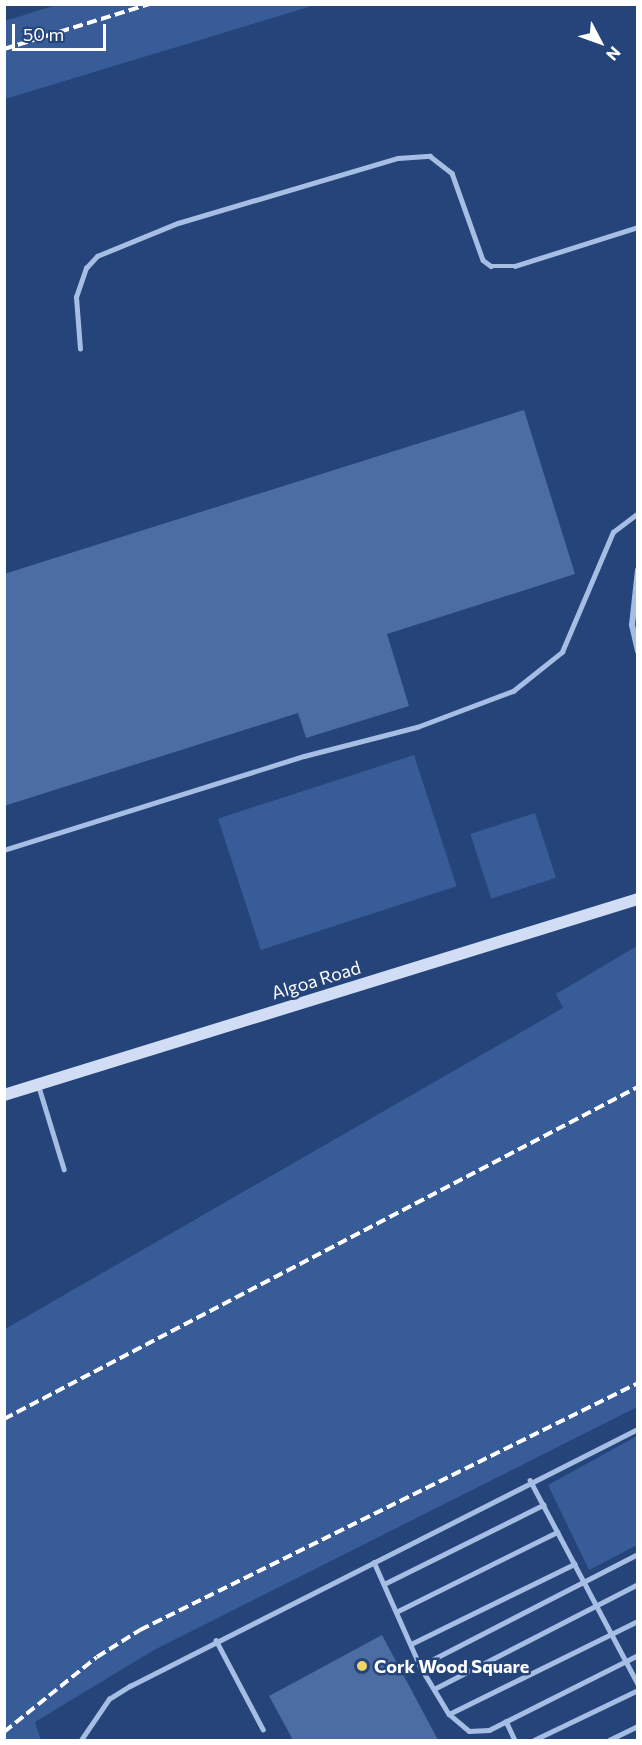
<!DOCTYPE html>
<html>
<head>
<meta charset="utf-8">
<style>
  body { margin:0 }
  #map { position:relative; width:642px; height:1745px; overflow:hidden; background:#24447a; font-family:Commissioner,sans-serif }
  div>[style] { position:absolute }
  .green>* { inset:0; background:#385c98; transform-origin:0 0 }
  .building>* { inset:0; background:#4c6da3 }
  .lane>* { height:4.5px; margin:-2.25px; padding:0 2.25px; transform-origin:2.25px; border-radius:2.25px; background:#a7bee4 }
  .street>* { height:6px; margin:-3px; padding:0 3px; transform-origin:3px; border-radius:3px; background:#a7bee4 }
  .secondary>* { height:12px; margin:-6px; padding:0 6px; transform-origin:6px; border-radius:6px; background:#d0ddf4 }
  .rail>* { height:4px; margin-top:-2px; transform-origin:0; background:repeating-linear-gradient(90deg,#fff 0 10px,transparent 0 14.5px) }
  .dots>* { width:16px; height:16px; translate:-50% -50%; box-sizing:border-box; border:3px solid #24447a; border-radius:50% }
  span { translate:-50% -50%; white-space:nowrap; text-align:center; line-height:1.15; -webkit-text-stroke:5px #24447a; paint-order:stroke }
  .street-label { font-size:18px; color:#fff }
  .poi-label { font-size:18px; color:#fff; font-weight:700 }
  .left { translate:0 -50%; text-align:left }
  .frame { position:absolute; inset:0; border:6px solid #fff; pointer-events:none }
  .north { position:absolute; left:570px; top:12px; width:60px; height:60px; -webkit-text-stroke:4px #24447a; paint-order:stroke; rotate:131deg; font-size:16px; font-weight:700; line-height:24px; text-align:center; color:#fff }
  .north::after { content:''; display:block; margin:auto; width:21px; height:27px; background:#fff; clip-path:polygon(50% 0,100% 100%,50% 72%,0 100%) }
  .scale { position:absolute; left:12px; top:24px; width:94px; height:27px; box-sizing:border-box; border:3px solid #fff; border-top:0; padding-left:8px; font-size:18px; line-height:21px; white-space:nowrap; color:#fff; -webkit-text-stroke:4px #24447a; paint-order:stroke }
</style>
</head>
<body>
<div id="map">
  <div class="green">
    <i style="clip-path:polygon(56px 5px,56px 4px,315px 5px,5px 99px,5px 21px)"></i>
    <i style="left:414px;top:755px;width:138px;height:206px;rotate:72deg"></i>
    <i style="left:535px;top:813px;width:68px;height:68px;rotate:72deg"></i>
    <i style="clip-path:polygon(637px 946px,637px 1407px,154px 1650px,35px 1722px,41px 1740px,5px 1740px,5px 1329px,563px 1008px,556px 994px)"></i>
    <i style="clip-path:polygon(637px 1436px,637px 1545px,589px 1570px,548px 1485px)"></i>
  </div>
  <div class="building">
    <i style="clip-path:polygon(524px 410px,575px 574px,387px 634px,409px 706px,306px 738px,298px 713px,4px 806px,4px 574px)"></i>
    <i style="clip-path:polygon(382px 1635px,438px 1740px,293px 1740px,269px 1696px)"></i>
  </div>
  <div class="lane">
    <i style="left:80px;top:349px;width:52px;rotate:-94.4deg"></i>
    <i style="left:76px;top:297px;width:31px;rotate:-71deg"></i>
    <i style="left:86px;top:268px;width:16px;rotate:-47deg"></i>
    <i style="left:97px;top:256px;width:87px;rotate:-22.2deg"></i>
    <i style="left:178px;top:223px;width:229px;rotate:-16.5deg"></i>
    <i style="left:398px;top:158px;width:32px;rotate:-4deg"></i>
    <i style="left:430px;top:156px;width:28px;rotate:38deg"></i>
    <i style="left:452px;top:173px;width:92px;rotate:70.4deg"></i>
    <i style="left:483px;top:260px;width:10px;rotate:37deg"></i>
    <i style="left:491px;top:266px;width:24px"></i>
    <i style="left:515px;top:266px;width:129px;rotate:-17.6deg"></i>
    <i style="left:4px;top:850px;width:314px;rotate:-17.4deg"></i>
    <i style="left:304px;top:756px;width:117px;rotate:-14.4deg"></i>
    <i style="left:417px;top:727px;width:103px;rotate:-20.6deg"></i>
    <i style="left:513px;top:691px;width:63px;rotate:-38.5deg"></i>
    <i style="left:562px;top:652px;width:130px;rotate:-67deg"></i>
    <i style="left:613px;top:532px;width:31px;rotate:-37deg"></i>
    <i style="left:39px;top:1087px;width:86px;rotate:73deg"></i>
    <i style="left:530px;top:1480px;width:231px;rotate:62.1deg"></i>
    <i style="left:374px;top:1562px;width:114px;rotate:66.1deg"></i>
    <i style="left:420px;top:1666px;width:56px;rotate:58.9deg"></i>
    <i style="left:449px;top:1714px;width:26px;rotate:40deg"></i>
    <i style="left:469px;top:1731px;width:20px;rotate:-3deg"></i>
    <i style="left:489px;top:1730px;width:167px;rotate:-26.7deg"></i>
    <i style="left:384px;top:1584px;width:178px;rotate:-26.4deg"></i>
    <i style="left:396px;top:1612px;width:180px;rotate:-26.4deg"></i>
    <i style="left:216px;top:1640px;width:101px;rotate:62.2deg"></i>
    <i style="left:411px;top:1644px;width:182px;rotate:-26.1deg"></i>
    <i style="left:420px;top:1666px;width:245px;rotate:-27.2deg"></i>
    <i style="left:434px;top:1689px;width:229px;rotate:-27.2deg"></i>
    <i style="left:449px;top:1714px;width:211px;rotate:-26.2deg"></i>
    <i style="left:506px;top:1721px;width:21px;rotate:65deg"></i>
    <i style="left:81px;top:1740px;width:50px;rotate:-55.7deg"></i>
    <i style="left:109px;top:1699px;width:25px;rotate:-32deg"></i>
    <i style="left:130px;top:1686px;width:569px;rotate:-26.84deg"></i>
    <i style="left:534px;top:1740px;width:115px;rotate:-25.7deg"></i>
    <i style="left:609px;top:1740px;width:32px;rotate:-26deg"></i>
  </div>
  <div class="street">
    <i style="left:638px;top:570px;width:55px;rotate:96.2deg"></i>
    <i style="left:632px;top:625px;width:27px;rotate:77deg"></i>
  </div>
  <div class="secondary">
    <i style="left:4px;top:1095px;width:664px;rotate:-17.18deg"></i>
  </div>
  <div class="rail">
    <i style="left:4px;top:49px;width:152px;rotate:-17.2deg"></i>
    <i style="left:4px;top:1419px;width:716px;rotate:-27.64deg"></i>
    <i style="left:4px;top:1732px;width:119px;rotate:-38.9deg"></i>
    <i style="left:97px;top:1657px;width:51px;rotate:-32.1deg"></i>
    <i style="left:140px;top:1630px;width:556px;rotate:-26.38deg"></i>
  </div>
  <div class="dots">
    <i style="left:362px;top:1666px;background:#eed26b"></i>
  </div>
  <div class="street-label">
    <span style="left:316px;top:980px;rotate:-17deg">Algoa Road</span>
  </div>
  <div class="poi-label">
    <span class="left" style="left:374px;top:1666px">Cork Wood Square</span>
  </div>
  <div class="frame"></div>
  <div class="north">N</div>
  <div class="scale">50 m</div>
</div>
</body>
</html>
